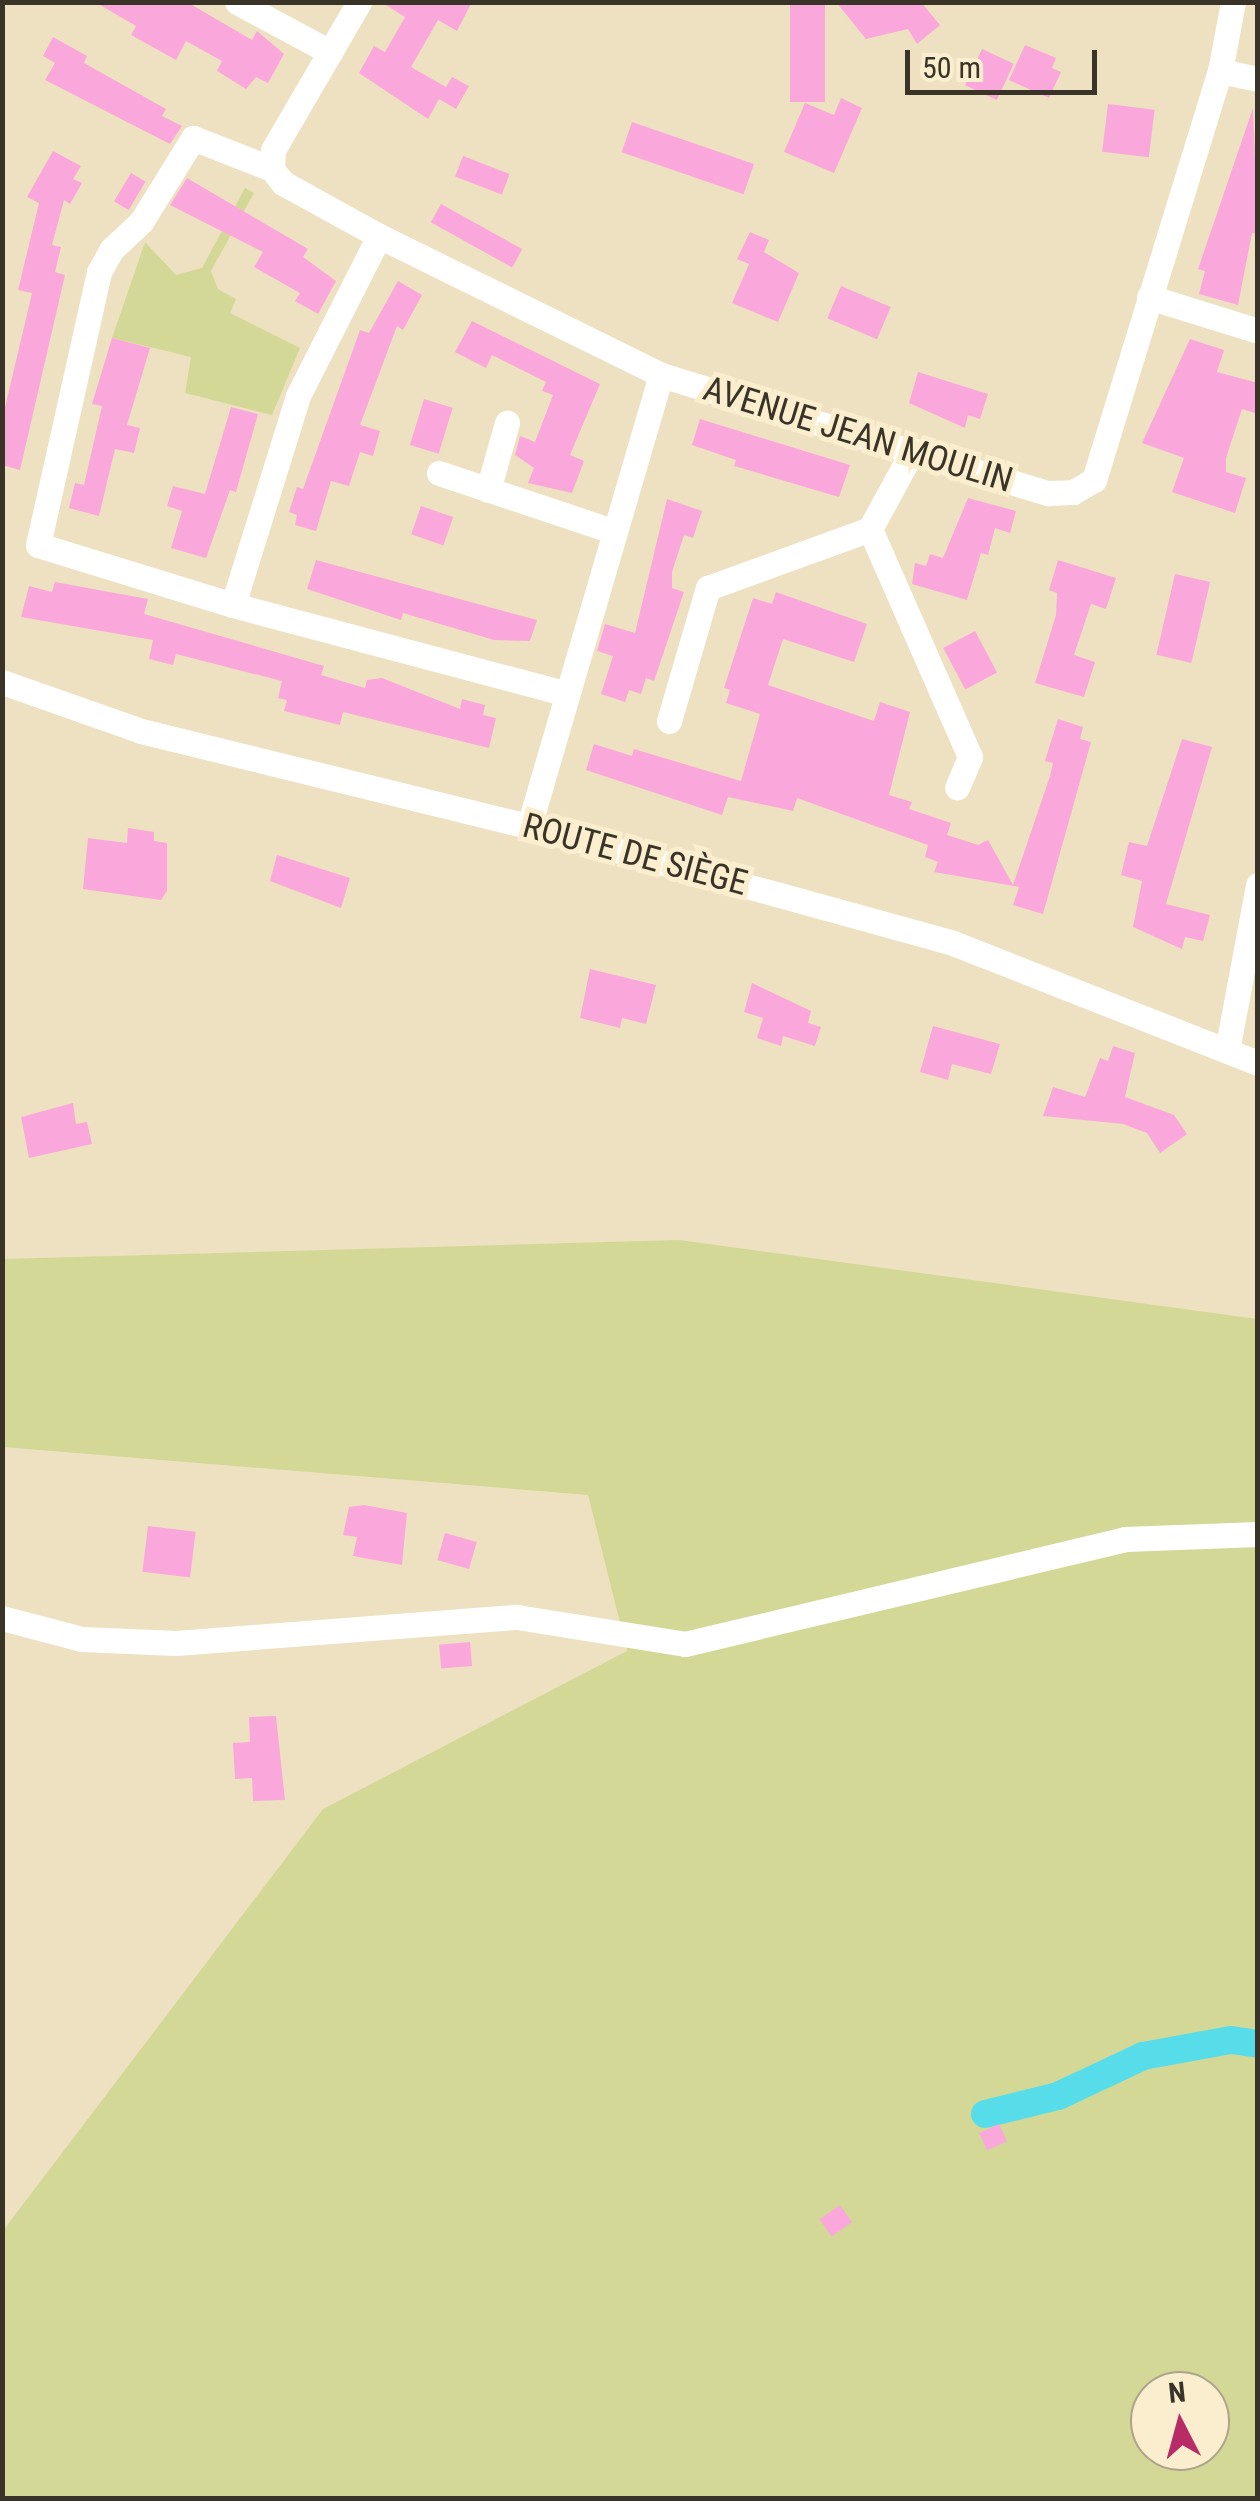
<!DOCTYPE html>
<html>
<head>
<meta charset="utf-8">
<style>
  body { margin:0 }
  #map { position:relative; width:1260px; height:2501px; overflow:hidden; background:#eee1c1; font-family:"Roboto Condensed",sans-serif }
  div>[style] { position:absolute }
  .green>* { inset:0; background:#d3d896 }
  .canal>* { height:28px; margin:-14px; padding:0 14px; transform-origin:14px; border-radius:14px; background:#57dcea }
  .building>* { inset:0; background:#faa8db; transform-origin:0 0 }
  .minor>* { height:25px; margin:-12.5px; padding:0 12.5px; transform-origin:12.5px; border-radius:12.5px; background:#fff }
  span { translate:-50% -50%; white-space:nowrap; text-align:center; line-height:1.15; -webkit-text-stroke:10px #fbeece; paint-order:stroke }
  .street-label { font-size:35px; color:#393427 }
  .frame { position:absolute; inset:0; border:5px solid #393427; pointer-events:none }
  .north { position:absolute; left:1130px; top:2371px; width:100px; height:100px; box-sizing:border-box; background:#fbeece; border:2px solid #ada48b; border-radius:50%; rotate:354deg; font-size:28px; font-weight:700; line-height:40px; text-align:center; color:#393427 }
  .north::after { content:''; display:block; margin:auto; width:35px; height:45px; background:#b72c66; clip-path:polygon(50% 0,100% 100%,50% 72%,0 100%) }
  .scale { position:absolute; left:905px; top:50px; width:192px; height:45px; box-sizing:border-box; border:5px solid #393427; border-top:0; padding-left:12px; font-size:30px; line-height:35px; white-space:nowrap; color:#393427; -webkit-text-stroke:8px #fbeece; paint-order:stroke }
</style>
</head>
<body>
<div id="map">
  <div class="green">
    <i style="clip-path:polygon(245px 188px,254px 193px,211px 271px,218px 289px,236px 299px,230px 313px,300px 348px,272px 415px,185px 393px,191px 357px,112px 338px,145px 242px,176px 275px,202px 268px)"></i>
    <i style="clip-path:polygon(evenodd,679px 1240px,1257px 1319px,1257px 2498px,3px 2498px,2px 2232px,323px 1809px,627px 1651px,588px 1495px,3px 1447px,3px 1259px,679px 1240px,1150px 2391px,1210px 2391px,1210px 2451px,1150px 2451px,1150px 2391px)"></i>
  </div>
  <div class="canal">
    <i style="left:985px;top:2114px;width:75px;rotate:-13.9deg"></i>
    <i style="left:1058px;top:2096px;width:94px;rotate:-25.2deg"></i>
    <i style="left:1143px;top:2056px;width:89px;rotate:-10.3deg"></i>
    <i style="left:1231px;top:2040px;width:27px;rotate:8deg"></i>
  </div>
  <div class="building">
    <i style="clip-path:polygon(95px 2px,187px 2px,252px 40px,257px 31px,284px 54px,268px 83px,256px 77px,246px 89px,217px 71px,222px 61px,186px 41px,176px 60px,131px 35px,136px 26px)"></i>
    <i style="clip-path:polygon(381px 2px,472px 2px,457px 31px,438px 20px,411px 67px,446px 87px,452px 77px,469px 86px,456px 109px,439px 99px,428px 119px,359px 73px,374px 46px,385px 52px,405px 17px)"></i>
    <i style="left:790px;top:2px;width:35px;height:100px"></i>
    <i style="clip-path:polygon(836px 2px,921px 2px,940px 25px,917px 44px,908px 29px,866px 39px)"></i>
    <i style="clip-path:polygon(53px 37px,87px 56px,84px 63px,166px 109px,162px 116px,182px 126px,170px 144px,45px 80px,55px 63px,43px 56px)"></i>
    <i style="clip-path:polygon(1025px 45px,1056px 58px,1052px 68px,1061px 72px,1049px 98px,1009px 80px)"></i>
    <i style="left:982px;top:49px;width:35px;height:40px;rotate:25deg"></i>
    <i style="clip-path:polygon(841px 98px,862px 108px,834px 173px,784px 152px,805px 103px,834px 115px)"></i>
    <i style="left:1108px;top:104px;width:47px;height:48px;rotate:7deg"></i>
    <i style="clip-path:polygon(1253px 108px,1258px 234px,1252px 233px,1238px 305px,1199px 294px,1205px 271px,1198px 269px)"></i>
    <i style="left:632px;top:122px;width:129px;height:32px;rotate:19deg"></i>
    <i style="clip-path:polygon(53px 151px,81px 166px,73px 179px,82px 183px,70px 204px,64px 200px,52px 245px,61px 247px,55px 272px,65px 275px,20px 470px,2px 465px,2px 420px,32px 293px,18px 290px,39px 203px,27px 197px)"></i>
    <i style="left:463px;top:156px;width:50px;height:22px;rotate:21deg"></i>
    <i style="left:131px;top:173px;width:17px;height:33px;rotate:31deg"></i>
    <i style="clip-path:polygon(187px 178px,308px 249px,303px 257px,336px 281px,318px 314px,295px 301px,300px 293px,254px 267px,263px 252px,170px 205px)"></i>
    <i style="left:441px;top:204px;width:93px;height:21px;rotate:29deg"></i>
    <i style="clip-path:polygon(750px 232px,769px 240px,764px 252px,799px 273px,778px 322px,732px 303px,749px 264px,737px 259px)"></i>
    <i style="clip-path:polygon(398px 281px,422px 295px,403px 330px,397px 326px,360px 425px,380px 431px,373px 456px,360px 452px,349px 486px,331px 481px,316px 531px,295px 525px,297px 515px,289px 512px,297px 487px,303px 489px,360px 330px,369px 333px)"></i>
    <i style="left:841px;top:286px;width:54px;height:35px;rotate:23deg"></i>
    <i style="clip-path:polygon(472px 321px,600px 384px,570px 455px,584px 461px,572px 493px,528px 483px,534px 468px,515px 455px,520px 436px,535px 442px,553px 395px,542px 391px,546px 382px,492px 355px,486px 368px,455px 352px)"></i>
    <i style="clip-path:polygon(112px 338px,150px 348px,127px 425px,140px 428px,134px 453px,115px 449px,99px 516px,69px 508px,75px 483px,84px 485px,102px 406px,92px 404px)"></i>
    <i style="clip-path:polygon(1190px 339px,1224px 350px,1217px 372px,1258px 383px,1258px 414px,1242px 409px,1226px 458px,1226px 472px,1246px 478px,1235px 513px,1172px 492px,1184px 458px,1142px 443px)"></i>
    <i style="clip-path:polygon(918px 372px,988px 394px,980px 419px,968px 415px,965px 428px,909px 403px)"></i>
    <i style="left:424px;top:399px;width:30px;height:48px;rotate:17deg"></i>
    <i style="clip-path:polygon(231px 407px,258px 414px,236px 492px,230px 490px,206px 558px,171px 548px,182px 511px,167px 506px,173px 486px,205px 494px)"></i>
    <i style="clip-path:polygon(700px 419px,850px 465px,839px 497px,734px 466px,736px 460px,692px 445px)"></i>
    <i style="clip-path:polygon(968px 498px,1016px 511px,1010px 533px,995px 528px,988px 555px,981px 553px,967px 600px,912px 584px,915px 563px,926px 566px,930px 554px,943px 558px)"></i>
    <i style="clip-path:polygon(667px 499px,702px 511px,693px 538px,684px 535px,672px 572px,672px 588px,684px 592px,654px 681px,646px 678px,641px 694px,629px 690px,625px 702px,601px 694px,613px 656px,597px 651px,605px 624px,635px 633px)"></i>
    <i style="left:421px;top:506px;width:34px;height:30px;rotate:19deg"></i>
    <i style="clip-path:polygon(316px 560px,537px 620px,530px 641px,494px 640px,403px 613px,401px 620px,307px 589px)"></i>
    <i style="clip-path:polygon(1058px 560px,1116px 578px,1106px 609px,1091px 604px,1074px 655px,1095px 662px,1084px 697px,1035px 683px,1056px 615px,1057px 593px,1049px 590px)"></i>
    <i style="left:1175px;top:574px;width:36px;height:83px;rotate:13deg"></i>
    <i style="clip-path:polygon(55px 582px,148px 599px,144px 614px,324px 666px,321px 675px,365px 688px,367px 680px,382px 678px,460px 709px,462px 699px,485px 705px,483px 715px,496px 718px,489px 748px,343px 712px,340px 725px,284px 711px,287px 700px,278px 698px,282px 681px,176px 654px,173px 665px,149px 659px,153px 640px,21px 617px,29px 586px,52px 592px)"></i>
    <i style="clip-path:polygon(776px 592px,867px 624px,854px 662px,783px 639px,768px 685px,874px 721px,880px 702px,910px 712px,889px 795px,912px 802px,909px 809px,951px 823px,947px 835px,978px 845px,988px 840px,1013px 885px,1050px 776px,1053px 763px,1045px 761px,1058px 719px,1083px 727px,1080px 739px,1091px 742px,1043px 914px,1013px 905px,1019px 887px,934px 872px,938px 862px,925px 857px,928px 845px,797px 798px,793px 811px,728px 797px,722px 815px,586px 770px,594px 744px,632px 756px,634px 749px,741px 781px,760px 714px,726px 703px,730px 690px,724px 688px,753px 598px,772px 604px)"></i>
    <i style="left:975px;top:631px;width:47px;height:36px;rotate:62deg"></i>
    <i style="clip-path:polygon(1182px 739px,1212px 747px,1166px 904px,1210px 915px,1203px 941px,1185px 937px,1182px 949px,1133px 927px,1142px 881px,1121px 875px,1129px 842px,1147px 846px)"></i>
    <i style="clip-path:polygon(128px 828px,154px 832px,154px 841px,167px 843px,167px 891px,161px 900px,83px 889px,88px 838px,127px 843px)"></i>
    <i style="clip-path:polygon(277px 855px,350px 878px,341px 908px,270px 881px)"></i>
    <i style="clip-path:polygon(590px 969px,656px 985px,646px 1024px,622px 1018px,620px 1028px,580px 1018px)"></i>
    <i style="clip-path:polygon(752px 983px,811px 1011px,808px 1023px,821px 1027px,815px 1046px,783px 1036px,781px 1046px,757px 1038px,763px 1018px,744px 1012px)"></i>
    <i style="clip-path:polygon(933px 1026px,1000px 1044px,991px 1074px,952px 1064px,948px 1080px,920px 1072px)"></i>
    <i style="clip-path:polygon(1113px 1046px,1135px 1053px,1125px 1097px,1174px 1115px,1187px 1134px,1160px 1153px,1147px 1133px,1123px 1124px,1043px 1116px,1053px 1087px,1085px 1097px,1100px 1058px,1108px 1061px)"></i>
    <i style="clip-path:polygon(73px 1103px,76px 1124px,87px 1122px,92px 1144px,29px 1158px,21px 1117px)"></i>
    <i style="clip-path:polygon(364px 1505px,407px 1513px,402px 1565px,353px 1556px,357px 1537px,343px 1535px,349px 1507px)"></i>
    <i style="left:148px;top:1526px;width:48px;height:46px;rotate:7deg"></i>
    <i style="left:445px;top:1533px;width:33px;height:28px;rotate:16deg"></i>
    <i style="left:470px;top:1642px;width:24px;height:31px;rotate:85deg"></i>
    <i style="clip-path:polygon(276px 1716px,285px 1800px,253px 1801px,252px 1778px,235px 1779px,233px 1743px,250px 1742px,249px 1717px)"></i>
    <i style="left:999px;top:2124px;width:19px;height:22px;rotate:65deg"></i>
    <i style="left:840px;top:2205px;width:21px;height:25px;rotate:55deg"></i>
  </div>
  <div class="minor">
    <i style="left:237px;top:2px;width:106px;rotate:28.3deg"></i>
    <i style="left:1220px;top:71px;width:39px;rotate:12deg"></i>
    <i style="left:272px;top:169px;width:18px;rotate:52deg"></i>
    <i style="left:283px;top:183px;width:110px;rotate:28.9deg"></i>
    <i style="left:379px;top:236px;width:314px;rotate:26.2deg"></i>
    <i style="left:272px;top:169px;width:19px;rotate:-87deg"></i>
    <i style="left:273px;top:150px;width:171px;rotate:-59.8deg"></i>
    <i style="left:379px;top:236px;width:179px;rotate:116.9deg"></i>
    <i style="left:298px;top:396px;width:219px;rotate:107.3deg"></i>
    <i style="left:233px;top:605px;width:342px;rotate:14.9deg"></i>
    <i style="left:1149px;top:297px;width:114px;rotate:17.3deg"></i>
    <i style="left:913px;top:450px;width:90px;rotate:118.6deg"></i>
    <i style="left:870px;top:529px;width:249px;rotate:66.3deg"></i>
    <i style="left:970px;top:757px;width:33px;rotate:113deg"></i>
    <i style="left:439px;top:473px;width:182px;rotate:18.5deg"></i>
    <i style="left:488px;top:490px;width:70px;rotate:-74.2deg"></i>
    <i style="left:233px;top:605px;width:204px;rotate:-162.9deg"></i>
    <i style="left:38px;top:545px;width:280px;rotate:-77.4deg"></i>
    <i style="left:99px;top:272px;width:26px;rotate:-61deg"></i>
    <i style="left:112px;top:249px;width:40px;rotate:-43deg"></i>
    <i style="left:141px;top:222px;width:99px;rotate:-58.2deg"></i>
    <i style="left:193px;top:138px;width:85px;rotate:21.4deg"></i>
    <i style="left:2px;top:682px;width:147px;rotate:19.4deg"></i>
    <i style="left:141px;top:731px;width:399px;rotate:13.8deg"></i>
    <i style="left:529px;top:826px;width:440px;rotate:15.4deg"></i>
    <i style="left:953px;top:943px;width:328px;rotate:21.5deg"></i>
    <i style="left:669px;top:721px;width:139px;rotate:-73.7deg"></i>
    <i style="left:708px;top:588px;width:172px;rotate:-20deg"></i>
    <i style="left:529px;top:826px;width:470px;rotate:-73.7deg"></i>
    <i style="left:661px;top:375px;width:405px;rotate:17deg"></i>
    <i style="left:1048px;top:493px;width:25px;rotate:-2deg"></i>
    <i style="left:1073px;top:492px;width:24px;rotate:-30deg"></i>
    <i style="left:1094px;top:480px;width:428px;rotate:-72.9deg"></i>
    <i style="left:1220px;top:71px;width:70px;rotate:-79.3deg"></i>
    <i style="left:1227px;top:1051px;width:169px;rotate:-79.4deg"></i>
    <i style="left:2px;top:1618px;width:83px;rotate:14.7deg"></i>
    <i style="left:82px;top:1639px;width:94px;rotate:2.4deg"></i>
    <i style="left:176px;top:1643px;width:342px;rotate:-4.4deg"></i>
    <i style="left:517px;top:1617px;width:170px;rotate:9.1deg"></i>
    <i style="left:685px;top:1644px;width:452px;rotate:-13.4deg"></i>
    <i style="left:1125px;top:1539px;width:133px;rotate:-2.2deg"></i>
  </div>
  <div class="street-label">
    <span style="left:858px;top:435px;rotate:17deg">AVENUE JEAN MOULIN</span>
    <span style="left:635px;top:855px;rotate:15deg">ROUTE DE SIÈGE</span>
  </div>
  <div class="frame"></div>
  <div class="north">N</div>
  <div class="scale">50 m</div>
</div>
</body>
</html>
